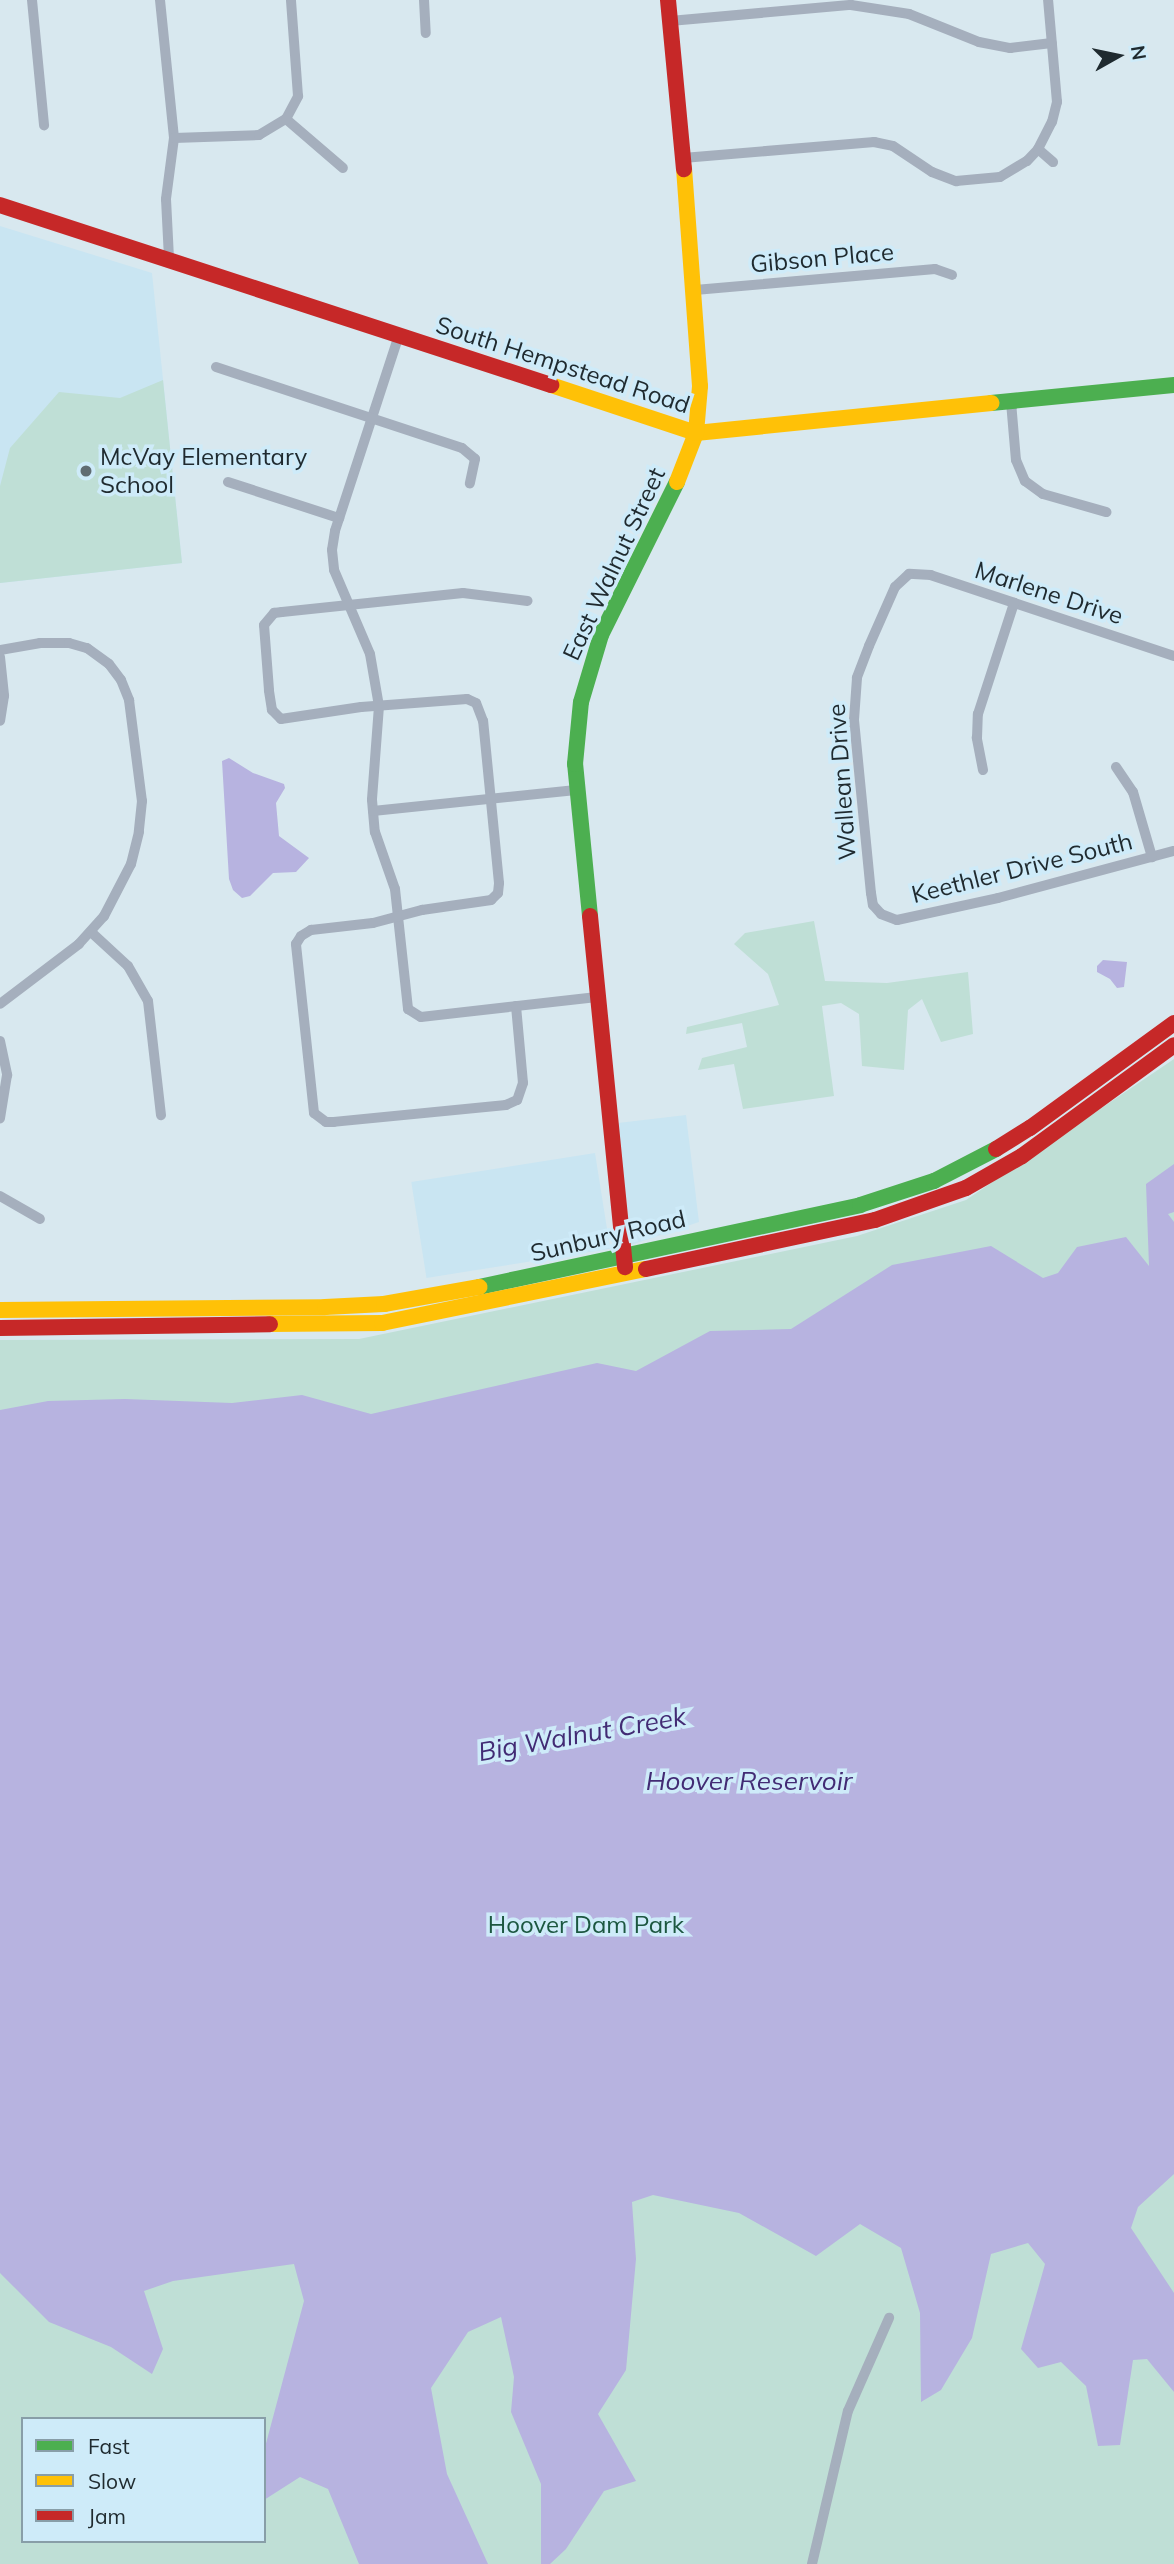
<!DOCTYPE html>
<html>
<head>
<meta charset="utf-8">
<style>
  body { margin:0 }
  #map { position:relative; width:1174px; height:2564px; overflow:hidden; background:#d8e8ef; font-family:Mulish,sans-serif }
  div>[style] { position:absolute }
  .built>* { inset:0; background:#c9e5f2; transform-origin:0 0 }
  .green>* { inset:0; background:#bfdfd6 }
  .water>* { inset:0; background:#b7b3e0 }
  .street>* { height:10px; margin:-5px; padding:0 5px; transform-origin:5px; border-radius:5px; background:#a5afbd }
  .fast>* { height:16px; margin:-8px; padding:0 8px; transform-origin:8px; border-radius:8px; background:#4caf50 }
  .slow>* { height:16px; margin:-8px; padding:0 8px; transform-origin:8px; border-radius:8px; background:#ffc107 }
  .jam>* { height:16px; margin:-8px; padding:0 8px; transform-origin:8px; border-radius:8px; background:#c62828 }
  .dots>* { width:19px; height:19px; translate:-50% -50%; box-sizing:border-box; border:4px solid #ceebf9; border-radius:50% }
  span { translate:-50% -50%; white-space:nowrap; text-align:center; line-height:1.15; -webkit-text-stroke:7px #ceebf9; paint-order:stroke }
  .street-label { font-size:24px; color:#1f2a2f }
  .poi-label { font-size:24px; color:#1f2a2f }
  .left { translate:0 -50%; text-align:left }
  .park-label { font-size:24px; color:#1c5740 }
  .water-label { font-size:26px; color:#422b74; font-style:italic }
  .legend { position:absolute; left:21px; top:2417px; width:245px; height:126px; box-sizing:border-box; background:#ceebf9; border:2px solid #889ea8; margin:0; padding:9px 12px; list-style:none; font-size:21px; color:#1f2a2f }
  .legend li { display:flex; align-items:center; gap:14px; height:35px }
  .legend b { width:35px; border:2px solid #889ea8 }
  .north { position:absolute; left:1083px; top:21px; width:70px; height:70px; -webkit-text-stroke:5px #ceebf9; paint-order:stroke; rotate:81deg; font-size:19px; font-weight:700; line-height:28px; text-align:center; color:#1f2a2f }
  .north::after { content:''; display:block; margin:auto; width:24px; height:32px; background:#1f2a2f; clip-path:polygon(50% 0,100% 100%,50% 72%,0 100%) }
</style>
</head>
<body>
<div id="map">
  <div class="built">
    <i style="clip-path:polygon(0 226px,152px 273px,182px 563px,0 583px)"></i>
    <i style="clip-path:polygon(686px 1115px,699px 1222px,631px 1245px,618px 1123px)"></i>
    <i style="left:595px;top:1153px;width:97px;height:186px;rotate:81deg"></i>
  </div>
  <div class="green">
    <i style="clip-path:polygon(163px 380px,182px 563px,0 583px,0 486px,10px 448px,59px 392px,120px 398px)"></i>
    <i style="clip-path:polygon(814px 921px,825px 981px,887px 983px,968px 972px,973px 1034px,941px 1042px,922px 999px,908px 1010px,904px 1070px,862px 1066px,859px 1014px,841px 1003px,822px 1006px,834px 1096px,743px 1109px,734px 1064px,698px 1070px,702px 1058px,747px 1047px,742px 1023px,686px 1034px,687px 1027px,779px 1005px,768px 974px,734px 944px,745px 933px)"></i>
    <i style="clip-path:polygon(evenodd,1174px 1059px,1174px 2564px,0 2564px,0 1340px,359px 1339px,857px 1236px,966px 1200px,1174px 1059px,23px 2419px,264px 2419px,264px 2541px,23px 2541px,23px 2419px)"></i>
  </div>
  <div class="water">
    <i style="clip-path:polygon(229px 758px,253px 773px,284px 784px,285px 788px,276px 803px,279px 836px,309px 858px,296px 872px,273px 873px,250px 896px,242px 898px,233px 890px,229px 879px,222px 761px)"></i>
    <i style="clip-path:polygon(1103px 960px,1127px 962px,1124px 987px,1117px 988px,1110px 979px,1097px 972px,1097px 966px)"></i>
    <i style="clip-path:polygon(1174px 1164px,1174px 1212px,1168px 1214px,1174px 1222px,1174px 2174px,1138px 2207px,1131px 2228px,1174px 2293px,1174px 2392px,1147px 2359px,1133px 2360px,1120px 2445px,1098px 2446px,1086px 2386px,1061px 2362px,1038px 2368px,1021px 2349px,1045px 2264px,1028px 2243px,991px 2254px,972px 2338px,941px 2390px,921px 2402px,920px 2313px,901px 2248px,860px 2224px,816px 2256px,739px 2213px,653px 2195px,632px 2202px,636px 2259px,626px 2370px,598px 2414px,636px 2481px,604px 2491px,566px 2549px,550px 2564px,541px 2564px,541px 2484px,511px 2412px,514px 2377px,501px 2317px,468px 2332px,431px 2388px,447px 2474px,488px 2564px,359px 2564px,328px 2489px,300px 2477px,264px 2500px,264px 2451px,304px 2301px,294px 2264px,173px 2281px,144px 2291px,163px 2349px,152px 2374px,111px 2347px,49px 2322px,0 2273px,0 1410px,48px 1401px,125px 1399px,232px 1403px,302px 1395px,371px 1414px,597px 1363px,636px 1371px,710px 1331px,791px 1329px,892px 1265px,991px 1246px,1043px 1278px,1058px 1273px,1077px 1247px,1126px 1237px,1149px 1266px,1146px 1184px)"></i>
  </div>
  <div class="street">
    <i style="left:32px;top:0;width:126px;rotate:84.5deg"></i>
    <i style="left:160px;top:0;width:139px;rotate:84.2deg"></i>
    <i style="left:174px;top:138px;width:62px;rotate:97.5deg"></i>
    <i style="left:166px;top:199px;width:60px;rotate:87.1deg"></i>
    <i style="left:424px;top:0;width:33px;rotate:87deg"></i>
    <i style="left:670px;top:21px;width:182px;rotate:-5.1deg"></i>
    <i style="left:851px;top:5px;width:59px;rotate:8.8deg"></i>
    <i style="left:909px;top:14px;width:75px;rotate:21.8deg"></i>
    <i style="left:979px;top:42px;width:32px;rotate:11deg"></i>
    <i style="left:1010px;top:48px;width:42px;rotate:-6.8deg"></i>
    <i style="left:286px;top:119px;width:75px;rotate:40.7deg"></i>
    <i style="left:174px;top:138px;width:85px;rotate:-2deg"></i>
    <i style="left:259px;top:135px;width:31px;rotate:-31deg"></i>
    <i style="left:286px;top:119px;width:26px;rotate:-62deg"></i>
    <i style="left:298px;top:96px;width:96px;rotate:-94.2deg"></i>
    <i style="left:1038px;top:149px;width:20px;rotate:41deg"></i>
    <i style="left:683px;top:158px;width:192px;rotate:-4.8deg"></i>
    <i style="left:874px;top:142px;width:19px;rotate:12deg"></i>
    <i style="left:893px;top:146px;width:47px;rotate:33.7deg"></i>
    <i style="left:932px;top:172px;width:26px;rotate:21deg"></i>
    <i style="left:956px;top:181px;width:44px;rotate:-5.2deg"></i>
    <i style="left:1000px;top:177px;width:31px;rotate:-31deg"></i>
    <i style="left:1027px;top:161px;width:16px;rotate:-47deg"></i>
    <i style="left:1038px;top:149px;width:30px;rotate:-63deg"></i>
    <i style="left:1052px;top:122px;width:21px;rotate:-76deg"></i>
    <i style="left:1057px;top:102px;width:102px;rotate:-95deg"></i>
    <i style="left:695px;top:290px;width:241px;rotate:-5deg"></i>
    <i style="left:935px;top:269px;width:18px;rotate:19deg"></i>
    <i style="left:399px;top:335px;width:206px;rotate:108.1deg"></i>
    <i style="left:335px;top:531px;width:19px;rotate:99deg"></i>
    <i style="left:332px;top:550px;width:20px;rotate:84deg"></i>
    <i style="left:334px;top:570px;width:91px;rotate:66.8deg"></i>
    <i style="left:370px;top:654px;width:53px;rotate:80.2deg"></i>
    <i style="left:379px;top:706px;width:94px;rotate:94.3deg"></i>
    <i style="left:372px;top:800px;width:32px;rotate:85deg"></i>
    <i style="left:375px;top:832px;width:60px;rotate:70.7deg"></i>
    <i style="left:395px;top:889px;width:121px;rotate:83.8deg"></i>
    <i style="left:408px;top:1009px;width:15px;rotate:32deg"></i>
    <i style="left:421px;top:1017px;width:177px;rotate:-6.5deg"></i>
    <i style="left:216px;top:367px;width:259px;rotate:18.2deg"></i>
    <i style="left:462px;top:448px;width:17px;rotate:40deg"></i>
    <i style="left:475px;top:459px;width:25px;rotate:102deg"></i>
    <i style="left:1011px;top:402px;width:58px;rotate:85.1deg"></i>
    <i style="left:1016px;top:460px;width:23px;rotate:67deg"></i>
    <i style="left:1025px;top:481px;width:22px;rotate:36deg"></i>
    <i style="left:1043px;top:494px;width:66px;rotate:15.9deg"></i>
    <i style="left:228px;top:482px;width:117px;rotate:18deg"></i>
    <i style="left:0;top:650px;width:41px;rotate:-9.9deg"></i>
    <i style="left:40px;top:643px;width:29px"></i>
    <i style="left:69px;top:643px;width:19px;rotate:16deg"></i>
    <i style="left:87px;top:648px;width:27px;rotate:36deg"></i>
    <i style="left:109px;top:664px;width:20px;rotate:53deg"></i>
    <i style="left:121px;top:680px;width:22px;rotate:68deg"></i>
    <i style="left:129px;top:700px;width:102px;rotate:82.7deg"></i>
    <i style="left:142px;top:801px;width:31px;rotate:96deg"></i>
    <i style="left:139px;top:832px;width:33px;rotate:104deg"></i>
    <i style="left:131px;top:864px;width:59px;rotate:117.4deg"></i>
    <i style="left:104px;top:916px;width:38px;rotate:132deg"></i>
    <i style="left:79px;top:944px;width:99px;rotate:142.8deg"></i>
    <i style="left:1174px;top:656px;width:256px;rotate:-161.6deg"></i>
    <i style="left:931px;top:575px;width:22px;rotate:-177deg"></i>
    <i style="left:909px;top:574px;width:19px;rotate:137deg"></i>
    <i style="left:895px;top:587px;width:64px;rotate:113.8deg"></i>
    <i style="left:869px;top:646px;width:34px;rotate:111deg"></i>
    <i style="left:857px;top:678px;width:42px;rotate:94.1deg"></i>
    <i style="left:854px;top:720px;width:174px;rotate:84.4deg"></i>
    <i style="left:871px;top:893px;width:12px;rotate:81deg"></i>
    <i style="left:873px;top:905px;width:12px;rotate:48deg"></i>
    <i style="left:881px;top:914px;width:17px;rotate:21deg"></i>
    <i style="left:897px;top:920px;width:103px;rotate:-12.3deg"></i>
    <i style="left:998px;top:898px;width:182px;rotate:-15deg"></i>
    <i style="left:0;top:657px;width:39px;rotate:84deg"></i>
    <i style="left:4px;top:696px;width:25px;rotate:99deg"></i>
    <i style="left:1116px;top:767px;width:30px;rotate:56deg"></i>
    <i style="left:1133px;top:792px;width:68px;rotate:73.7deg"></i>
    <i style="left:983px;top:770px;width:33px;rotate:-101deg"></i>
    <i style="left:977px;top:738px;width:24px;rotate:-88deg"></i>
    <i style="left:978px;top:714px;width:117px;rotate:-72deg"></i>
    <i style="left:373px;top:811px;width:204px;rotate:-5.9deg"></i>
    <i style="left:91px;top:932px;width:50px;rotate:42.6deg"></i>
    <i style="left:128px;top:966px;width:40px;rotate:60.3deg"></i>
    <i style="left:148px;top:1001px;width:115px;rotate:83.5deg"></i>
    <i style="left:516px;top:1006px;width:77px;rotate:84.8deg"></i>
    <i style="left:523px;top:1083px;width:18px;rotate:109deg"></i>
    <i style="left:517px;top:1100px;width:12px;rotate:156deg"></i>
    <i style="left:506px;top:1105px;width:173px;rotate:174.4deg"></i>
    <i style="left:334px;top:1122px;width:8px;rotate:180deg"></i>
    <i style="left:326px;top:1122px;width:15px;rotate:-143deg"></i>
    <i style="left:314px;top:1113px;width:170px;rotate:-96.1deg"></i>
    <i style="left:296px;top:944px;width:9px;rotate:-58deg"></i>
    <i style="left:301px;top:936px;width:12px;rotate:-31deg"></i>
    <i style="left:311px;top:930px;width:62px;rotate:-6.4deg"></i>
    <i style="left:373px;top:923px;width:51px;rotate:-14.9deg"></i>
    <i style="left:422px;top:910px;width:70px;rotate:-8.2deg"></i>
    <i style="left:491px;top:900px;width:10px;rotate:-45deg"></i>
    <i style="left:498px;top:893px;width:10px;rotate:-84deg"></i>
    <i style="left:499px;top:883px;width:163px;rotate:-95.6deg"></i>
    <i style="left:483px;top:721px;width:19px;rotate:-111deg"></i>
    <i style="left:476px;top:703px;width:10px;rotate:-156deg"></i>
    <i style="left:467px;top:699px;width:106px;rotate:175.7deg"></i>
    <i style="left:361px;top:707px;width:81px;rotate:171.5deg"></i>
    <i style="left:281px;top:719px;width:13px;rotate:-135deg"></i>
    <i style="left:272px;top:710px;width:20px;rotate:-99deg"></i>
    <i style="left:269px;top:690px;width:65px;rotate:-94.4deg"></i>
    <i style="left:264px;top:625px;width:16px;rotate:-50deg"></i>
    <i style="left:274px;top:613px;width:8px;rotate:-7deg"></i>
    <i style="left:282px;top:612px;width:182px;rotate:-6deg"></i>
    <i style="left:463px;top:593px;width:65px;rotate:7deg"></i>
    <i style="left:0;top:1041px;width:35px;rotate:78deg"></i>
    <i style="left:7px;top:1075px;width:44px;rotate:99.2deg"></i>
    <i style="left:0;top:1196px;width:46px;rotate:29.9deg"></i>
    <i style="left:812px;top:2564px;width:157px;rotate:-76.8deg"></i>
    <i style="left:848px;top:2411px;width:102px;rotate:-66.2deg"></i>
  </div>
  <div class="fast">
    <i style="left:991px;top:403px;width:184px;rotate:-5.6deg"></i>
    <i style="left:590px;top:916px;width:153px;rotate:-95.6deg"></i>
    <i style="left:575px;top:764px;width:62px;rotate:-84.5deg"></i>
    <i style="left:581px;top:702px;width:70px;rotate:-73.4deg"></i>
    <i style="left:601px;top:635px;width:171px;rotate:-63.6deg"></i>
    <i style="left:479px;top:1287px;width:390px;rotate:-12.1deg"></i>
    <i style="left:860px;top:1205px;width:78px;rotate:-18deg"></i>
    <i style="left:934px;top:1181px;width:70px;rotate:-27.3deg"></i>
  </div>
  <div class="slow">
    <i style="left:551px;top:385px;width:153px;rotate:18.3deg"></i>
    <i style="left:696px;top:433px;width:297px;rotate:-5.8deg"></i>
    <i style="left:677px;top:482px;width:53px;rotate:-68.8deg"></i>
    <i style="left:696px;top:433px;width:47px;rotate:-85.1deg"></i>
    <i style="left:700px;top:386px;width:218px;rotate:-94.2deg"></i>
    <i style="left:0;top:1310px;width:325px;rotate:-0.5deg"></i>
    <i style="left:325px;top:1307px;width:59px;rotate:-2.9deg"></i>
    <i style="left:384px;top:1304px;width:97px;rotate:-10.1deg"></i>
    <i style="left:270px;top:1324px;width:112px;rotate:-0.5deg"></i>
    <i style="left:382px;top:1323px;width:269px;rotate:-11.6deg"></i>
  </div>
  <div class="jam">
    <i style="left:668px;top:0;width:170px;rotate:84.6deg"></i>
    <i style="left:0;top:205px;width:580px;rotate:18.09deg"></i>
    <i style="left:590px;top:916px;width:353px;rotate:84.3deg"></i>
    <i style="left:996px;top:1149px;width:40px;rotate:-32deg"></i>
    <i style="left:1030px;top:1128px;width:178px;rotate:-36.1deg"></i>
    <i style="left:646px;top:1269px;width:234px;rotate:-12.1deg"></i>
    <i style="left:875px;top:1220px;width:96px;rotate:-19.4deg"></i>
    <i style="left:966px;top:1188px;width:64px;rotate:-29.7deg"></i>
    <i style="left:1022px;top:1156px;width:188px;rotate:-36.1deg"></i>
    <i style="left:0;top:1328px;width:270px;rotate:-0.8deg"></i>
  </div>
  <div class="dots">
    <i style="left:86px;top:471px;background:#606c72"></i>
  </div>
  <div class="street-label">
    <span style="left:822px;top:258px;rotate:-5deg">Gibson Place</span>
    <span style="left:563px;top:365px;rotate:18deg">South Hempstead Road</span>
    <span style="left:614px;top:564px;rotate:-65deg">East Walnut Street</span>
    <span style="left:1049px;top:593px;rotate:18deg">Marlene Drive</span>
    <span style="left:842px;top:782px;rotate:-94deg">Wallean Drive</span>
    <span style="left:1022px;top:868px;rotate:-14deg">Keethler Drive South</span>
    <span style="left:608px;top:1236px;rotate:-13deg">Sunbury Road</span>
  </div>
  <div class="poi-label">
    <span class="left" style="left:100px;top:471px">McVay Elementary<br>School</span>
  </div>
  <div class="park-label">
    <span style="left:586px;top:1925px">Hoover Dam Park</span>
  </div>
  <div class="water-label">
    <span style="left:582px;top:1734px;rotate:-10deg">Big Walnut Creek</span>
    <span style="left:749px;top:1781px">Hoover Reservoir</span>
  </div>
  <ul class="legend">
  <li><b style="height:9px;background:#4caf50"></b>Fast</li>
  <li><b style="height:9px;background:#ffc107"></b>Slow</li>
  <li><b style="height:9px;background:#c62828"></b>Jam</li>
  </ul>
  <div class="north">N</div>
</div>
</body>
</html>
